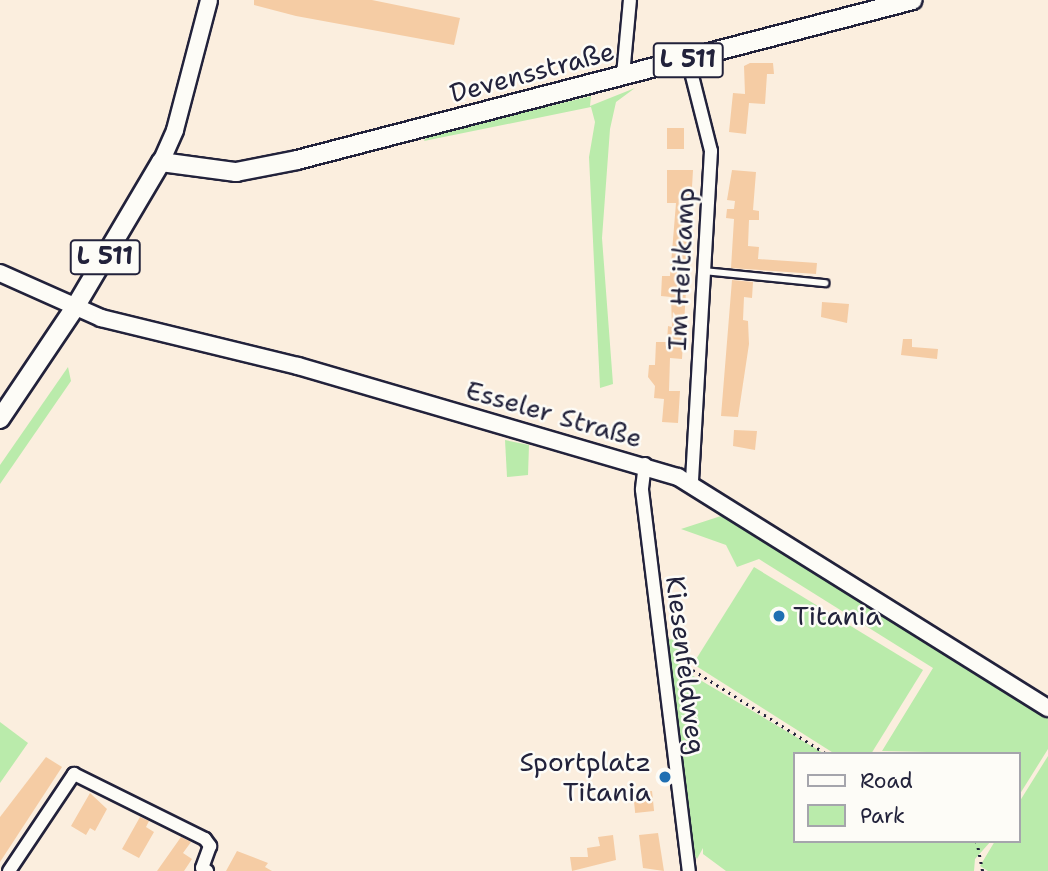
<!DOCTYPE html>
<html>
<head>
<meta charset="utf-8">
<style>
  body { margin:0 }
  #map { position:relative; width:1048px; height:871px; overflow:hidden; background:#fbeede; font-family:"Shantell Sans",sans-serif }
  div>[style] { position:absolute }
  .green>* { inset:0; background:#baebab }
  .building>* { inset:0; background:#f5cca4; transform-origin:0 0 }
  .path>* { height:2.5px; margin-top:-1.25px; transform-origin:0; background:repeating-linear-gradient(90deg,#22223b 0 2px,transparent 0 7px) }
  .roads { filter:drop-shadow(2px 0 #22223b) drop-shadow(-2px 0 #22223b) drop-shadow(0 2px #22223b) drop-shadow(0 -2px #22223b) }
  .service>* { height:6px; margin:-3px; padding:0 3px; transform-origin:3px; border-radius:3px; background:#fdfcf7 }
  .minor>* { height:12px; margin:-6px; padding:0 6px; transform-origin:6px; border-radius:6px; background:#fdfcf7 }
  .secondary>* { height:16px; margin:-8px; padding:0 8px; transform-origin:8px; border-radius:8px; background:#fdfcf7 }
  .primary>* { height:18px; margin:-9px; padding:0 9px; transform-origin:9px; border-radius:9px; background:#fdfcf7 }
  .dots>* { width:19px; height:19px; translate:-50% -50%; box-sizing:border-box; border:4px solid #fdfcf7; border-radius:50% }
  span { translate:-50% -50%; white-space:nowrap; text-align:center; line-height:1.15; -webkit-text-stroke:5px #fdfcf7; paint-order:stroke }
  .shield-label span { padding:2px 5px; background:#fdfcf7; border:2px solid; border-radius:5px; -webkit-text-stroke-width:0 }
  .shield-label { font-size:24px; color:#22223b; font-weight:700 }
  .street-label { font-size:26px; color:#22223b }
  .poi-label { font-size:26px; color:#22223b }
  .left { translate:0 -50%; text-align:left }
  .right { translate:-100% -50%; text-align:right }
  .legend { position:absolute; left:793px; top:752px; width:228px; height:91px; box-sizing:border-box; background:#fdfcf7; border:2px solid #a5a5ac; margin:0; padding:9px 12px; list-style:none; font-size:21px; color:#22223b }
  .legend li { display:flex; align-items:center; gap:14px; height:35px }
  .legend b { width:35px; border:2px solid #a5a5ac }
</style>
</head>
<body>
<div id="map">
  <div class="green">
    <i style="clip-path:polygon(635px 88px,616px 102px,610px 129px,602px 238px,613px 384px,600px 388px,589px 157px,595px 122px,591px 107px,424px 141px,427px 136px,591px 96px,590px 106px)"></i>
    <i style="clip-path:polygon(68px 367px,71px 381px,0 484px,0 465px)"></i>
    <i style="clip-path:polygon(505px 440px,529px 445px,528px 475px,507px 477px)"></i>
    <i style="clip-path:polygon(721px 516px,1048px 716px,1048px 749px,1018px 797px,1018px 754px,882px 751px,933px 668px,759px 559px,737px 567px,726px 545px,681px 529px)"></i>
    <i style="clip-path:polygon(754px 567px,923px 670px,871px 754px,835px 754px,693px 664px)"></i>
    <i style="clip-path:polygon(666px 639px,683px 640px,679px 674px,690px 674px,825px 754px,794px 754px,794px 841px,991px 841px,975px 859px,974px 871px,726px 871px,703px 854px,703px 848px,697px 859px,690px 846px)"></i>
    <i style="clip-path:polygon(0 722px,28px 743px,0 783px)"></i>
    <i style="clip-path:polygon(1048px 756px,1048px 871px,988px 871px,980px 866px,995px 841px,1018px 841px,1018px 804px)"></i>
  </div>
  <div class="building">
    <i style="clip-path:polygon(254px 0,372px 0,460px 18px,454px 45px,296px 16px,254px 5px)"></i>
    <i style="clip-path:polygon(750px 63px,773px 63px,774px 74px,767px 74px,765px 104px,749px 103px,746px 134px,729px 132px,733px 93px,745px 94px,744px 66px)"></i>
    <i style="left:667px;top:128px;width:17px;height:21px"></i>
    <i style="clip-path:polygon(667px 170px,693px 170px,682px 359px,670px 358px,669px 391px,680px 391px,678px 423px,662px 422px,664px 399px,654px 398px,655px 386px,648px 377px,649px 365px,655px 365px,656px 342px,667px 342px,668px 326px,672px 327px,671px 297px,661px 296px,662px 276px,670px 276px,676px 203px,667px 203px)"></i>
    <i style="clip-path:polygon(732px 170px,756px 172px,753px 210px,759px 211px,759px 220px,749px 220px,748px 246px,759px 247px,758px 259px,817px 263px,816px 274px,731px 268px,734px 219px,726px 218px,727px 209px,734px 209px,735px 201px,727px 200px)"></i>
    <i style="clip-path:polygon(732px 280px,753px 282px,752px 298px,744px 297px,743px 320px,748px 321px,749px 344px,738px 417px,721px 416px)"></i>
    <i style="clip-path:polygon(822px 302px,849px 304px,847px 323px,821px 317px)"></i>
    <i style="clip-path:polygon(903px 339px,912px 339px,912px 347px,938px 349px,937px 359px,901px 355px)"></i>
    <i style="clip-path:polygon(734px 430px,757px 431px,755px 450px,733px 446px)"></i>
    <i style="clip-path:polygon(46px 757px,62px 767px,0 862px,0 817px)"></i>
    <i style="left:652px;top:791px;width:20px;height:19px;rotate:84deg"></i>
    <i style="clip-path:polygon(90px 793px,107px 809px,95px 831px,90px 828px,86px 835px,71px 826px)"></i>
    <i style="clip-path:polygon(140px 817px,149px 821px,146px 827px,154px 832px,139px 858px,122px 849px)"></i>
    <i style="clip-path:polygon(658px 833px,664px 871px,643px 868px,639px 835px)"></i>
    <i style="clip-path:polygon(613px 835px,616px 860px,572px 871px,570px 857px,588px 857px,587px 848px,600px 846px,598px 837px)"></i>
    <i style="clip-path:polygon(181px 837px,191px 842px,183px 853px,192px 859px,184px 871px,157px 871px)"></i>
    <i style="clip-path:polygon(237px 851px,268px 863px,265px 867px,272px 871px,226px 871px)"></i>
  </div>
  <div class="path">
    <i style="left:676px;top:671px;width:17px;rotate:-3deg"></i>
    <i style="left:693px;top:670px;width:158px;rotate:32.1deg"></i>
    <i style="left:977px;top:841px;width:31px;rotate:79deg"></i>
  </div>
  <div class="roads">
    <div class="service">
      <i style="left:704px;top:271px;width:122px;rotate:5.7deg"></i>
    </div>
    <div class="minor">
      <i style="left:688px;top:60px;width:94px;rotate:75.8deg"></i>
      <i style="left:711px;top:151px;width:334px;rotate:93.3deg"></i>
      <i style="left:623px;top:75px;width:75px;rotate:-84.7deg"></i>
      <i style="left:645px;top:464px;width:26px;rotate:97deg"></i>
      <i style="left:642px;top:490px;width:384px;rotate:83deg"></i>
      <i style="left:9px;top:871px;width:117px;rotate:-56.2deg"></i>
      <i style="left:74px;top:774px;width:146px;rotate:26.4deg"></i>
      <i style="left:205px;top:839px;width:9px;rotate:54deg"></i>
      <i style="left:210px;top:846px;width:23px;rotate:110deg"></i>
      <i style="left:202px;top:868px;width:6px;rotate:31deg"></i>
    </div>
    <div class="secondary">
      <i style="left:161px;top:162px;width:35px;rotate:-66deg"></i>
      <i style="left:175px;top:130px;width:134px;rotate:-75.3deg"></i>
      <i style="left:0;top:273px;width:111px;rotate:24deg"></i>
      <i style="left:101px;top:318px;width:203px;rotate:13.7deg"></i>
      <i style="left:298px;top:366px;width:396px;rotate:16.3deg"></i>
      <i style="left:678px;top:477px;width:436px;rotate:32deg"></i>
    </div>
    <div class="primary">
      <i style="left:0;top:419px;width:133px;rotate:-56.1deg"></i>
      <i style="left:74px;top:309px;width:171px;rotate:-59.4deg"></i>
      <i style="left:161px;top:162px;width:76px;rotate:7.6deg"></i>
      <i style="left:236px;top:172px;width:62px;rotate:-11.1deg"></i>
      <i style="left:297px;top:160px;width:636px;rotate:-14.56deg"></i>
    </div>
  </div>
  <div class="dots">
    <i style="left:779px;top:616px;background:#1f6fb2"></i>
    <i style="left:665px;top:777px;background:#1f6fb2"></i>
  </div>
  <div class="shield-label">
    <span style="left:688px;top:60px">L 511</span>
    <span style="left:105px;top:257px">L 511</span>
  </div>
  <div class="street-label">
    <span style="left:532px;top:72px;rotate:-15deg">Devensstraße</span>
    <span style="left:681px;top:269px;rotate:-87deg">Im Heitkamp</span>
    <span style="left:554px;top:414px;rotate:16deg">Esseler Straße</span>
    <span style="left:686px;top:665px;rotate:83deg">Kiesenfeldweg</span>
  </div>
  <div class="poi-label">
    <span class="left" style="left:793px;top:616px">Titania</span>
    <span class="right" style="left:651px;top:777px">Sportplatz<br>Titania</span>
  </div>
  <ul class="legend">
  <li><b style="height:9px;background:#fdfcf7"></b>Road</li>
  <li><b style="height:19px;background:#baebab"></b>Park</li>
  </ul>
</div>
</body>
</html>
